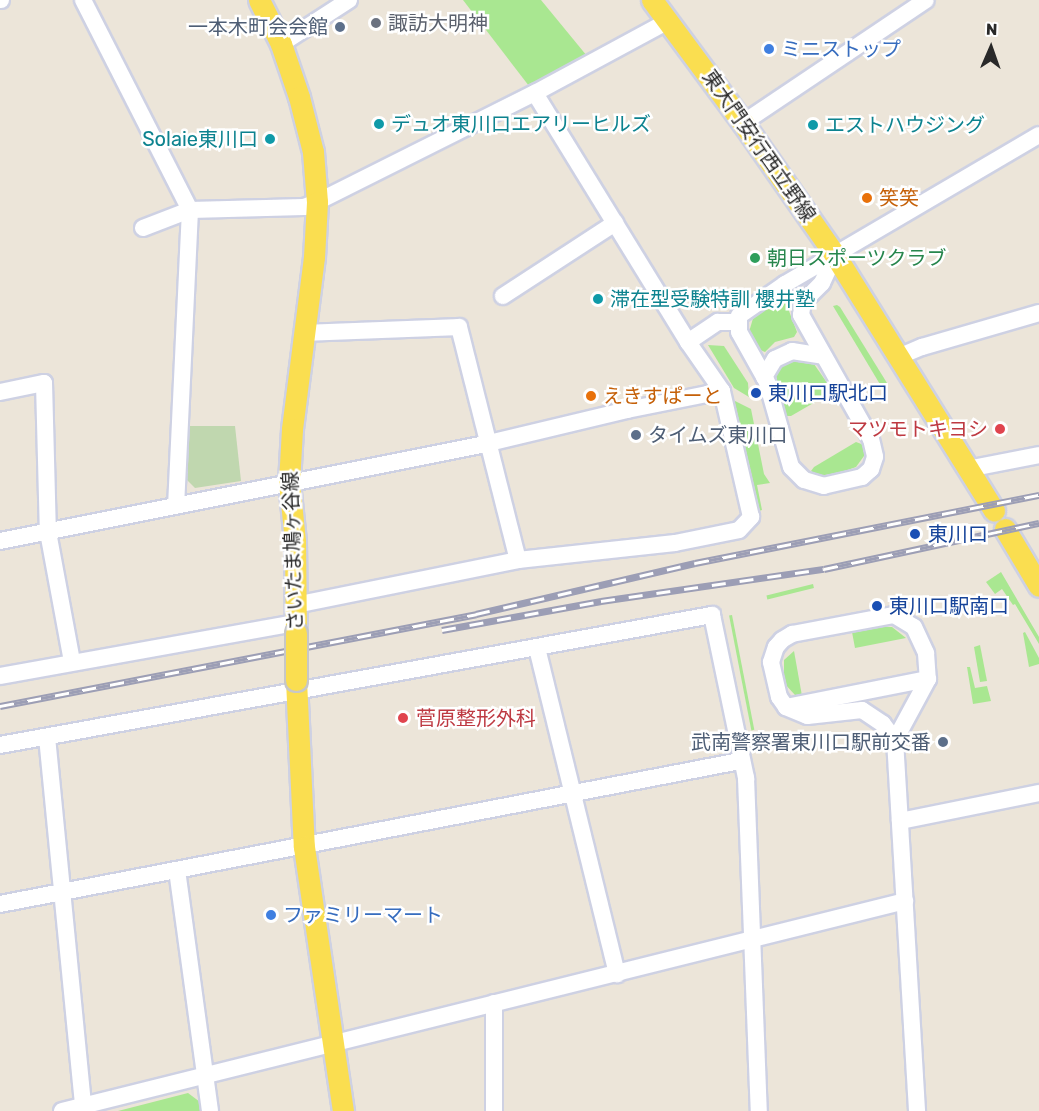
<!DOCTYPE html>
<html>
<head>
<meta charset="utf-8">
<style>
  body { margin:0 }
  #map { position:relative; width:1039px; height:1111px; overflow:hidden; background:#ece5d9; font-family:Rubik,"Noto Sans JP",sans-serif }
  div>[style] { position:absolute }
  .green>* { inset:0; background:#a9e791; transform-origin:0 0 }
  .cemetery>* { inset:0; background:#c0d7af }
  .roads { filter:drop-shadow(2px 0 #ced1e3) drop-shadow(-2px 0 #ced1e3) drop-shadow(0 2px #ced1e3) drop-shadow(0 -2px #ced1e3) }
  .minor>* { height:16px; margin:-8px; padding:0 8px; transform-origin:8px; border-radius:8px; background:#fff }
  .major>* { height:21px; margin:-10.5px; padding:0 10.5px; transform-origin:10.5px; border-radius:10.5px; background:#fade50 }
  .rail>* { height:7px; margin-top:-3.5px; transform-origin:0; background:repeating-linear-gradient(90deg,#fff 0 14px,#9c9eb5 0 28px); box-sizing:border-box; border-block:2px solid #9c9eb5 }
  .bridges { filter:drop-shadow(2px 0 #c7c7c7) drop-shadow(-2px 0 #c7c7c7) drop-shadow(0 2px #c7c7c7) drop-shadow(0 -2px #c7c7c7) }
  .major-bridge>* { height:21px; margin:-10.5px; padding:0 10.5px; transform-origin:10.5px; border-radius:10.5px; background:#fade50 }
  .dots>* { width:16px; height:16px; translate:-50% -50%; box-sizing:border-box; border:3px solid #fff; border-radius:50% }
  span { translate:-50% -50%; white-space:nowrap; text-align:center; line-height:1.15; -webkit-text-stroke:5px #fff; paint-order:stroke }
  .worship-label { font-size:20px; color:#5b616d }
  .left { translate:0 -50%; text-align:left }
  .service-label { font-size:20px; color:#4e5e75 }
  .right { translate:-100% -50%; text-align:right }
  .shop-label { font-size:20px; color:#366cbe }
  .culture-label { font-size:20px; color:#0d838f }
  .street-label { font-size:20px; color:#292929 }
  .food-label { font-size:20px; color:#c56008 }
  .leisure-label { font-size:20px; color:#27864d }
  .transit-label { font-size:20px; color:#164399 }
  .health-label { font-size:20px; color:#be3a42 }
  .north { position:absolute; left:961px; top:18px; width:60px; height:60px; -webkit-text-stroke:4px #fff; paint-order:stroke; rotate:2deg; font-size:16px; font-weight:700; line-height:24px; text-align:center; color:#292929 }
  .north::after { content:''; display:block; margin:auto; width:21px; height:27px; background:#292929; clip-path:polygon(50% 0,100% 100%,50% 72%,0 100%) }
</style>
</head>
<body>
<div id="map">
  <div class="green">
    <i style="clip-path:polygon(463px 0,541px 0,587px 56px,529px 86px)"></i>
    <i style="clip-path:polygon(804px 283px,795px 294px,789px 311px,797px 332px,794px 337px,775px 342px,765px 352px,758px 349px,749px 332px,754px 315px)"></i>
    <i style="clip-path:polygon(837px 305px,840px 307px,887px 383px,881px 386px,833px 306px)"></i>
    <i style="clip-path:polygon(708px 345px,724px 346px,748px 383px,749px 397px,734px 388px)"></i>
    <i style="clip-path:polygon(794px 358px,805px 358px,814px 364px,832px 390px,829px 394px,791px 416px,784px 416px,776px 376px,782px 363px)"></i>
    <i style="clip-path:polygon(735px 401px,751px 409px,764px 474px,770px 483px,757px 485px,762px 510px,756px 512px,733px 402px)"></i>
    <i style="clip-path:polygon(856px 442px,864px 445px,864px 456px,856px 467px,839px 473px,818px 476px,811px 471px,814px 467px)"></i>
    <i style="clip-path:polygon(1001px 572px,1039px 637px,1039px 644px,1015px 604px,1013px 605px,1002px 589px,995px 594px,986px 582px)"></i>
    <i style="left:813px;top:584px;width:4px;height:48px;rotate:76deg"></i>
    <i style="left:732px;top:615px;width:117px;height:3px;rotate:79deg"></i>
    <i style="clip-path:polygon(876px 627px,892px 627px,906px 638px,855px 648px,852px 632px)"></i>
    <i style="clip-path:polygon(1025px 632px,1039px 658px,1039px 664px,1029px 667px,1023px 633px)"></i>
    <i style="clip-path:polygon(980px 645px,987px 681px,980px 682px,974px 647px)"></i>
    <i style="clip-path:polygon(794px 651px,802px 696px,795px 695px,784px 683px,784px 660px)"></i>
    <i style="clip-path:polygon(967px 667px,970px 667px,975px 688px,987px 686px,991px 701px,973px 704px)"></i>
    <i style="clip-path:polygon(188px 1093px,200px 1102px,201px 1111px,118px 1111px)"></i>
  </div>
  <div class="cemetery">
    <i style="clip-path:polygon(188px 426px,235px 426px,241px 481px,195px 488px,187px 480px)"></i>
  </div>
  <div class="roads">
    <div class="minor">
      <i style="left:0;top:0;width:1px"></i>
      <i style="left:83px;top:0;width:236px;rotate:63deg"></i>
      <i style="left:190px;top:210px;width:296px;rotate:92.7deg"></i>
      <i style="left:281px;top:44px;width:81px;rotate:-32.9deg"></i>
      <i style="left:743px;top:123px;width:220px;rotate:-33.9deg"></i>
      <i style="left:143px;top:228px;width:50px;rotate:-21deg"></i>
      <i style="left:190px;top:210px;width:114px;rotate:-1.5deg"></i>
      <i style="left:304px;top:207px;width:14px;rotate:-21deg"></i>
      <i style="left:317px;top:202px;width:244px;rotate:-26.6deg"></i>
      <i style="left:535px;top:93px;width:151px;rotate:-28.4deg"></i>
      <i style="left:835px;top:255px;width:31px;rotate:115deg"></i>
      <i style="left:822px;top:283px;width:27px;rotate:135deg"></i>
      <i style="left:803px;top:302px;width:13px;rotate:99deg"></i>
      <i style="left:801px;top:315px;width:142px;rotate:60.6deg"></i>
      <i style="left:871px;top:439px;width:18px;rotate:77deg"></i>
      <i style="left:875px;top:457px;width:13px;rotate:108deg"></i>
      <i style="left:871px;top:469px;width:12px;rotate:138deg"></i>
      <i style="left:862px;top:477px;width:39px;rotate:167deg"></i>
      <i style="left:824px;top:486px;width:21px;rotate:-163deg"></i>
      <i style="left:804px;top:480px;width:18px;rotate:-135deg"></i>
      <i style="left:791px;top:467px;width:88px;rotate:-105.8deg"></i>
      <i style="left:767px;top:382px;width:57px;rotate:-119.2deg"></i>
      <i style="left:739px;top:332px;width:16px;rotate:-90deg"></i>
      <i style="left:739px;top:316px;width:56px;rotate:-34.8deg"></i>
      <i style="left:785px;top:284px;width:294px;rotate:-30.4deg"></i>
      <i style="left:503px;top:296px;width:134px;rotate:-33.1deg"></i>
      <i style="left:304px;top:333px;width:155px;rotate:-2.2deg"></i>
      <i style="left:459px;top:327px;width:240px;rotate:75.8deg"></i>
      <i style="left:688px;top:342px;width:36px;rotate:-34deg"></i>
      <i style="left:718px;top:322px;width:19px"></i>
      <i style="left:898px;top:357px;width:26px;rotate:-23deg"></i>
      <i style="left:922px;top:347px;width:122px;rotate:-16.2deg"></i>
      <i style="left:764px;top:377px;width:21px;rotate:-59deg"></i>
      <i style="left:775px;top:359px;width:19px;rotate:-25deg"></i>
      <i style="left:792px;top:351px;width:30px;rotate:9deg"></i>
      <i style="left:0;top:392px;width:45px;rotate:-11.6deg"></i>
      <i style="left:44px;top:383px;width:149px;rotate:88.5deg"></i>
      <i style="left:48px;top:532px;width:132px;rotate:79.5deg"></i>
      <i style="left:967px;top:469px;width:73px;rotate:-11deg"></i>
      <i style="left:0;top:541px;width:499px;rotate:-11.3deg"></i>
      <i style="left:489px;top:443px;width:142px;rotate:-13.4deg"></i>
      <i style="left:627px;top:410px;width:97px;rotate:-11.3deg"></i>
      <i style="left:295px;top:605px;width:227px;rotate:-11.4deg"></i>
      <i style="left:518px;top:560px;width:158px;rotate:-6.2deg"></i>
      <i style="left:675px;top:543px;width:65px;rotate:-11.5deg"></i>
      <i style="left:739px;top:530px;width:18px;rotate:-47deg"></i>
      <i style="left:751px;top:517px;width:129px;rotate:-103deg"></i>
      <i style="left:722px;top:391px;width:60px;rotate:-124.8deg"></i>
      <i style="left:688px;top:342px;width:292px;rotate:-121.6deg"></i>
      <i style="left:537px;top:648px;width:336px;rotate:76.2deg"></i>
      <i style="left:0;top:676px;width:301px;rotate:-10.2deg"></i>
      <i style="left:786px;top:707px;width:145px;rotate:-11.2deg"></i>
      <i style="left:47px;top:737px;width:376px;rotate:84.4deg"></i>
      <i style="left:895px;top:740px;width:20px;rotate:-127deg"></i>
      <i style="left:883px;top:724px;width:25px;rotate:-146deg"></i>
      <i style="left:862px;top:710px;width:55px;rotate:173.8deg"></i>
      <i style="left:807px;top:716px;width:23px;rotate:-157deg"></i>
      <i style="left:786px;top:707px;width:12px;rotate:-125deg"></i>
      <i style="left:779px;top:697px;width:36px;rotate:-103deg"></i>
      <i style="left:771px;top:662px;width:16px;rotate:-72deg"></i>
      <i style="left:776px;top:647px;width:9px;rotate:-49deg"></i>
      <i style="left:782px;top:640px;width:12px;rotate:-31deg"></i>
      <i style="left:792px;top:634px;width:104px;rotate:-10.6deg"></i>
      <i style="left:894px;top:615px;width:23px;rotate:31deg"></i>
      <i style="left:914px;top:627px;width:29px;rotate:65deg"></i>
      <i style="left:926px;top:653px;width:26px;rotate:86deg"></i>
      <i style="left:928px;top:679px;width:69px;rotate:118.4deg"></i>
      <i style="left:895px;top:740px;width:372px;rotate:86.6deg"></i>
      <i style="left:0;top:745px;width:724px;rotate:-10.35deg"></i>
      <i style="left:712px;top:615px;width:167px;rotate:78.2deg"></i>
      <i style="left:746px;top:778px;width:333px;rotate:87.8deg"></i>
      <i style="left:900px;top:821px;width:142px;rotate:-11.4deg"></i>
      <i style="left:177px;top:870px;width:243px;rotate:82.2deg"></i>
      <i style="left:0;top:904px;width:754px;rotate:-10.94deg"></i>
      <i style="left:494px;top:1003px;width:108px;rotate:90deg"></i>
      <i style="left:62px;top:1111px;width:869px;rotate:-13.99deg"></i>
    </div>
    <div class="major">
      <i style="left:259px;top:0;width:49px;rotate:63.4deg"></i>
      <i style="left:281px;top:44px;width:56px;rotate:71.2deg"></i>
      <i style="left:299px;top:97px;width:57px;rotate:75.7deg"></i>
      <i style="left:313px;top:152px;width:50px;rotate:85.4deg"></i>
      <i style="left:317px;top:202px;width:55px;rotate:93.1deg"></i>
      <i style="left:314px;top:257px;width:173px;rotate:97.3deg"></i>
      <i style="left:292px;top:429px;width:53px;rotate:93.2deg"></i>
      <i style="left:289px;top:482px;width:59px;rotate:84.2deg"></i>
      <i style="left:295px;top:541px;width:92px;rotate:89.4deg"></i>
      <i style="left:652px;top:0;width:153px;rotate:53.5deg"></i>
      <i style="left:743px;top:123px;width:161px;rotate:55.1deg"></i>
      <i style="left:835px;top:255px;width:301px;rotate:58.1deg"></i>
      <i style="left:1005px;top:529px;width:66px;rotate:59.2deg"></i>
      <i style="left:296px;top:680px;width:167px;rotate:87.3deg"></i>
      <i style="left:304px;top:847px;width:267px;rotate:81.6deg"></i>
    </div>
  </div>
  <div class="rail">
    <i style="left:442px;top:630px;width:162px;rotate:-10.3deg"></i>
    <i style="left:601px;top:601px;width:225px;rotate:-8.2deg"></i>
    <i style="left:824px;top:569px;width:220px;rotate:-12.1deg"></i>
    <i style="left:0;top:706px;width:485px;rotate:-10.9deg"></i>
    <i style="left:476px;top:614px;width:225px;rotate:-13.1deg"></i>
    <i style="left:695px;top:563px;width:351px;rotate:-11.2deg"></i>
  </div>
  <div class="bridges">
    <div class="major-bridge">
      <i style="left:296px;top:633px;width:47px;rotate:90deg"></i>
    </div>
  </div>
  <div class="dots">
    <i style="left:376px;top:23px;background:#6b7280"></i>
    <i style="left:340px;top:27px;background:#5c6f8a"></i>
    <i style="left:769px;top:49px;background:#3f7fe0"></i>
    <i style="left:379px;top:124px;background:#0f9aa8"></i>
    <i style="left:813px;top:125px;background:#0f9aa8"></i>
    <i style="left:270px;top:139px;background:#0f9aa8"></i>
    <i style="left:867px;top:198px;background:#e8710a"></i>
    <i style="left:755px;top:258px;background:#2e9e5b"></i>
    <i style="left:598px;top:299px;background:#0f9aa8"></i>
    <i style="left:756px;top:393px;background:#1a4fb4"></i>
    <i style="left:591px;top:396px;background:#e8710a"></i>
    <i style="left:1000px;top:429px;background:#e0444e"></i>
    <i style="left:636px;top:435px;background:#5c6f8a"></i>
    <i style="left:915px;top:534px;background:#1a4fb4"></i>
    <i style="left:877px;top:606px;background:#1a4fb4"></i>
    <i style="left:403px;top:718px;background:#e0444e"></i>
    <i style="left:943px;top:742px;background:#5c6f8a"></i>
    <i style="left:271px;top:915px;background:#3f7fe0"></i>
  </div>
  <div class="worship-label">
    <span class="left" style="left:388px;top:23px">諏訪大明神</span>
  </div>
  <div class="service-label">
    <span class="right" style="left:328px;top:27px">一本木町会会館</span>
    <span class="left" style="left:648px;top:435px">タイムズ東川口</span>
    <span class="right" style="left:931px;top:742px">武南警察署東川口駅前交番</span>
  </div>
  <div class="shop-label">
    <span class="left" style="left:781px;top:49px">ミニストップ</span>
    <span class="left" style="left:283px;top:915px">ファミリーマート</span>
  </div>
  <div class="culture-label">
    <span class="left" style="left:391px;top:124px">デュオ東川口エアリーヒルズ</span>
    <span class="left" style="left:825px;top:125px">エストハウジング</span>
    <span class="right" style="left:258px;top:139px">Solaie東川口</span>
    <span class="left" style="left:610px;top:299px">滞在型受験特訓 櫻井塾</span>
  </div>
  <div class="street-label">
    <span style="left:759px;top:146px;rotate:55deg">東大門安行西立野線</span>
    <span style="left:293px;top:551px;rotate:-92deg">さいたま鳩ヶ谷線</span>
  </div>
  <div class="food-label">
    <span class="left" style="left:879px;top:198px">笑笑</span>
    <span class="left" style="left:603px;top:396px">えきすぱーと</span>
  </div>
  <div class="leisure-label">
    <span class="left" style="left:767px;top:258px">朝日スポーツクラブ</span>
  </div>
  <div class="transit-label">
    <span class="left" style="left:768px;top:393px">東川口駅北口</span>
    <span class="left" style="left:928px;top:534px">東川口</span>
    <span class="left" style="left:889px;top:606px">東川口駅南口</span>
  </div>
  <div class="health-label">
    <span class="right" style="left:988px;top:429px">マツモトキヨシ</span>
    <span class="left" style="left:416px;top:718px">菅原整形外科</span>
  </div>
  <div class="north">N</div>
</div>
</body>
</html>
